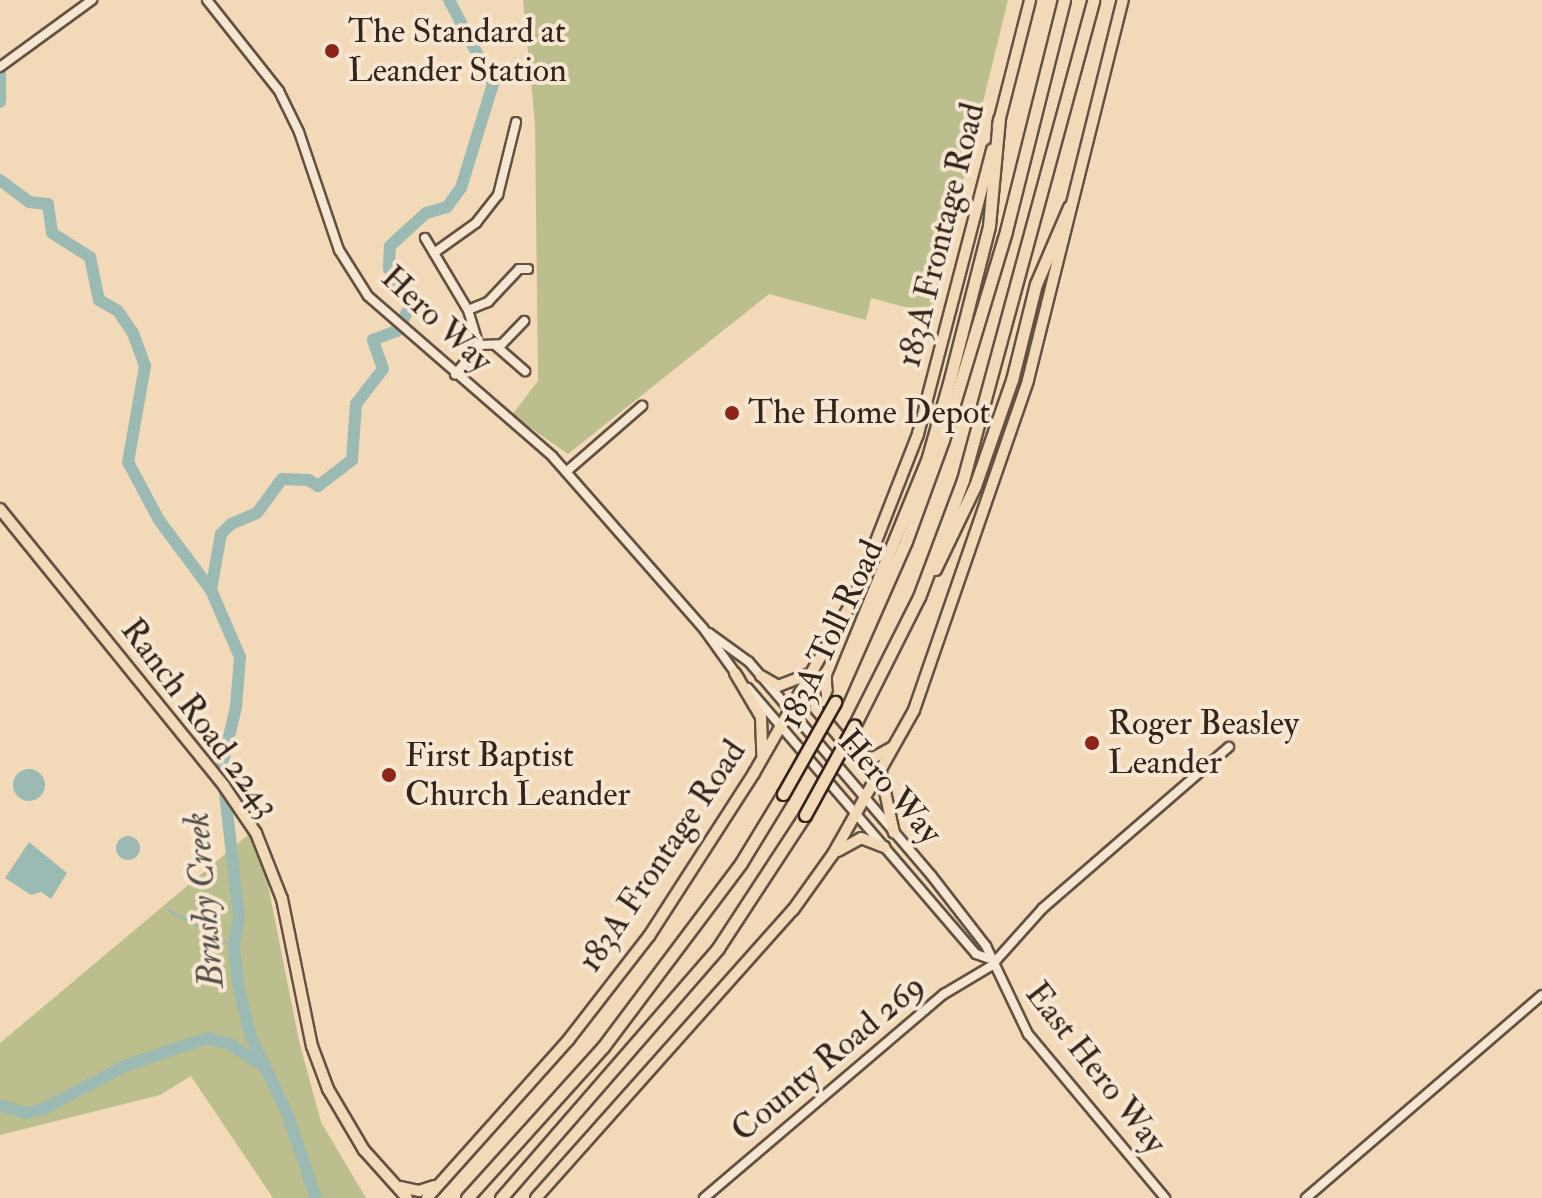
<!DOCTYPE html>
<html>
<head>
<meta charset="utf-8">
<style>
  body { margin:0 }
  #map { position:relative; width:1542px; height:1198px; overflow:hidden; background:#f2dab9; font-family:"IM FELL Double Pica",serif }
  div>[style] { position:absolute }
  .green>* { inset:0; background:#bdbe8d }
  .water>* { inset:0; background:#9cbab4 }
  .round { border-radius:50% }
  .stream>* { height:2px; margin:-1px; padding:0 1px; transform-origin:1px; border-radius:1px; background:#9cbab4 }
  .river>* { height:12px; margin:-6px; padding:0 6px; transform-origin:6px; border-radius:6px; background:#9cbab4 }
  .roads { filter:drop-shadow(2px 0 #645142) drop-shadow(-2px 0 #645142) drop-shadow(0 2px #645142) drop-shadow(0 -2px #645142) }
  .minor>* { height:8px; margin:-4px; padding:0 4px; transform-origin:4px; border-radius:4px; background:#f7e7d2 }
  .major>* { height:10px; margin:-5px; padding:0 5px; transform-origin:5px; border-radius:5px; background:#f2dab9 }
  .highway>* { height:11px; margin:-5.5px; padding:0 5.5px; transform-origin:5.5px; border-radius:5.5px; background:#f2dab9 }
  .bridges { filter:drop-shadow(2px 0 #34231a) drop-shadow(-2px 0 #34231a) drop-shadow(0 2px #34231a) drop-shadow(0 -2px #34231a) }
  .highway-bridge>* { height:11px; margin:-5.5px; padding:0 5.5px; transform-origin:5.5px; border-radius:5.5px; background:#f2dab9 }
  .dots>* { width:22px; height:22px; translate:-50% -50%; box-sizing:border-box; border:4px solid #f7e7d2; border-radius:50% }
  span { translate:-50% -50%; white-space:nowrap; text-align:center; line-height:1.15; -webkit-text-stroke:8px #f7e7d2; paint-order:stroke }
  .poi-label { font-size:34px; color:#34231a }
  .left { translate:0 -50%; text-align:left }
  .street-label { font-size:34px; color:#34231a }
  .water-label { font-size:36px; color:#535048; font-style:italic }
</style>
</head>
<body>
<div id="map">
  <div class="green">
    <i style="clip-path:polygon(523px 0,1008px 0,931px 314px,871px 298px,866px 320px,769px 294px,568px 454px,512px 415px,538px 381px,535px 124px)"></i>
    <i style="clip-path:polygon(248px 835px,262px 855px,299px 1041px,321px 1122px,366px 1198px,273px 1198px,191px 1076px,160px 1095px,0 1135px,0 1043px)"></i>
  </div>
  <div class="water">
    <i class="round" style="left:13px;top:769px;width:32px;height:32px"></i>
    <i class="round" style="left:116px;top:836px;width:24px;height:24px"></i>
    <i style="clip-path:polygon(29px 842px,67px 873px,51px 899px,41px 892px,31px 895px,5px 878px)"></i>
  </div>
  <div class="stream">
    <i style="left:168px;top:910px;width:75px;rotate:28.6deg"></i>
  </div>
  <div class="river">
    <i style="left:0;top:74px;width:28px;rotate:90deg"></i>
    <i style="left:0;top:180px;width:36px;rotate:37deg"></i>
    <i style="left:29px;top:202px;width:19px;rotate:6deg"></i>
    <i style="left:48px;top:204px;width:29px;rotate:82deg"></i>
    <i style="left:52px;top:233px;width:45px;rotate:32.3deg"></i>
    <i style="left:90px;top:257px;width:44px;rotate:78.2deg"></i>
    <i style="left:99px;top:300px;width:22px;rotate:30deg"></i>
    <i style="left:118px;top:311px;width:27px;rotate:56deg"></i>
    <i style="left:133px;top:333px;width:35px;rotate:70deg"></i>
    <i style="left:145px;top:366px;width:97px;rotate:100deg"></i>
    <i style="left:128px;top:462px;width:66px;rotate:61.9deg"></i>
    <i style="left:159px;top:520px;width:87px;rotate:53.4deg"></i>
    <i style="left:211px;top:590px;width:73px;rotate:66.6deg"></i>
    <i style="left:240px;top:657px;width:50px;rotate:94.6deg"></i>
    <i style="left:236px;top:707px;width:61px;rotate:103.3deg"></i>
    <i style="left:222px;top:766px;width:152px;rotate:83.6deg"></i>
    <i style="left:239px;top:917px;width:29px;rotate:100deg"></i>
    <i style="left:234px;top:946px;width:37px;rotate:84deg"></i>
    <i style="left:238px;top:983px;width:53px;rotate:77deg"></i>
    <i style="left:250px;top:1035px;width:86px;rotate:64.6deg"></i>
    <i style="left:287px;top:1113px;width:90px;rotate:71.2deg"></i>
    <i style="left:211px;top:590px;width:57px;rotate:-79.9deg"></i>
    <i style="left:221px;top:534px;width:14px;rotate:-45deg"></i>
    <i style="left:231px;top:524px;width:28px;rotate:-23deg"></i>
    <i style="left:257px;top:513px;width:42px;rotate:-53.7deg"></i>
    <i style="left:282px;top:479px;width:27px;rotate:2deg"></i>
    <i style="left:309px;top:480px;width:11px;rotate:34deg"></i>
    <i style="left:318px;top:486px;width:43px;rotate:-37.4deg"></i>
    <i style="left:352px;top:460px;width:56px;rotate:-85.9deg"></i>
    <i style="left:356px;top:404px;width:44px;rotate:-52.4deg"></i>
    <i style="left:383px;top:369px;width:31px;rotate:-109deg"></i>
    <i style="left:373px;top:340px;width:26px;rotate:-21deg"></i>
    <i style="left:397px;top:331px;width:30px;rotate:-62deg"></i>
    <i style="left:411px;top:305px;width:42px;rotate:-121.4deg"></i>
    <i style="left:389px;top:269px;width:23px;rotate:-88deg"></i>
    <i style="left:390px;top:246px;width:49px;rotate:-42.5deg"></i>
    <i style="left:426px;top:213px;width:22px;rotate:-16deg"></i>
    <i style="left:447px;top:207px;width:24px;rotate:-54deg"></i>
    <i style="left:461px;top:188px;width:109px;rotate:-72.9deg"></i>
    <i style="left:493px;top:84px;width:95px;rotate:-117.6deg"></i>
    <i style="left:0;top:1105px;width:28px;rotate:17deg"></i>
    <i style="left:27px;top:1113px;width:16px;rotate:-14deg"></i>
    <i style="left:43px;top:1109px;width:95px;rotate:-27.6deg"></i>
    <i style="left:127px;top:1065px;width:85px;rotate:-18.4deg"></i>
    <i style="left:208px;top:1038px;width:23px;rotate:15deg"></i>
    <i style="left:230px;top:1044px;width:41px;rotate:34.1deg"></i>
  </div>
  <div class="roads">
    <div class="minor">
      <i style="left:207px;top:0;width:116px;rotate:51.6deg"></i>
      <i style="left:279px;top:91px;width:46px;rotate:64deg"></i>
      <i style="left:299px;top:132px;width:125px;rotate:71.3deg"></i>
      <i style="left:339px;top:250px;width:54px;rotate:57.8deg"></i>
      <i style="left:368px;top:296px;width:244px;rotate:41deg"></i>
      <i style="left:552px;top:456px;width:229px;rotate:48.7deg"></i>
      <i style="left:703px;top:628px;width:62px;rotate:54.2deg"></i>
      <i style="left:0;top:67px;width:114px;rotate:-36.1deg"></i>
      <i style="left:425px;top:238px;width:84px;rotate:59.2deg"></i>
      <i style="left:468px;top:310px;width:37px;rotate:73deg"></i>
      <i style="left:479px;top:345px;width:38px;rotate:129deg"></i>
      <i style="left:434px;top:253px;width:52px;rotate:-35.5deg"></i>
      <i style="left:476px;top:223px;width:36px;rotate:-52deg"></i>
      <i style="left:498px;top:195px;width:75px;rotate:-76.1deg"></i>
      <i style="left:468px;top:310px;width:22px;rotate:-22deg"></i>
      <i style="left:488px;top:302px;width:45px;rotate:-46.8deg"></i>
      <i style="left:519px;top:269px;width:9px"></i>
      <i style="left:479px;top:345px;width:23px;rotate:-2deg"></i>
      <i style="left:502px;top:344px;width:32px;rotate:-46deg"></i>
      <i style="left:495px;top:345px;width:40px;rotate:41deg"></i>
      <i style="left:566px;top:472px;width:101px;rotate:-41deg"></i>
      <i style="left:709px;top:633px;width:49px;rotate:35.9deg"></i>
      <i style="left:749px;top:662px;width:280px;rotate:49.5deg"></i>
      <i style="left:931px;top:875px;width:90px;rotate:52.2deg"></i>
      <i style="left:986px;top:946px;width:98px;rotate:64.5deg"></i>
      <i style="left:1028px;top:1034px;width:214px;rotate:50.1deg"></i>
      <i style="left:748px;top:688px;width:350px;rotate:49.4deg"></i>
      <i style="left:976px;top:954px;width:12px;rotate:20deg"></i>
      <i style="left:704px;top:1198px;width:315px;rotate:-40.4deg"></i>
      <i style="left:944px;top:994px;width:55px;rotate:-30.8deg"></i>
      <i style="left:991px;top:966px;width:78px;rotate:-48.1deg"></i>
      <i style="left:1043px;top:908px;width:246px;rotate:-40.9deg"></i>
      <i style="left:1306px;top:1198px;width:311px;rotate:-40.7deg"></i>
    </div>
    <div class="major">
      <i style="left:998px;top:126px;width:130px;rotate:-75.7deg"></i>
      <i style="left:0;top:509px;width:356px;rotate:51deg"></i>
      <i style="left:224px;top:786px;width:57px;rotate:55.8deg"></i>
      <i style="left:256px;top:833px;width:71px;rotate:68.5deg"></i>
      <i style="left:282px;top:899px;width:150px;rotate:78.5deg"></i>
      <i style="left:312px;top:1046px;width:46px;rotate:69.6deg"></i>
      <i style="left:328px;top:1089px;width:71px;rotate:59.5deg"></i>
      <i style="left:364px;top:1150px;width:64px;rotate:48.1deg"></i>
      <i style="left:735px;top:673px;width:51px;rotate:59.4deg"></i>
      <i style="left:761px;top:717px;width:38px;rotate:88deg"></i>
      <i style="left:812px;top:675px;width:34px;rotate:83deg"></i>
      <i style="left:816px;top:709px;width:57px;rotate:49.9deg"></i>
      <i style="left:853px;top:753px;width:21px;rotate:14deg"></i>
      <i style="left:873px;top:758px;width:23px;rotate:-29deg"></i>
      <i style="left:761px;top:676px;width:20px;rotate:30deg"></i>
      <i style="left:778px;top:686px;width:34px;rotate:-21deg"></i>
      <i style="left:881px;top:773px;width:61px;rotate:77.8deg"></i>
      <i style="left:838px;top:851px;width:26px;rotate:-29deg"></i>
      <i style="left:861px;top:838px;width:25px;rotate:21deg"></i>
      <i style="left:400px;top:1187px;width:19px;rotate:12deg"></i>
      <i style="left:419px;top:1191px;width:16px;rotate:-18deg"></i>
      <i style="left:427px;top:1198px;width:213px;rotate:-48.2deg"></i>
      <i style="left:569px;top:1039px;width:130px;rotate:-52.2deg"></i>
      <i style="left:649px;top:936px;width:194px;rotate:-57.2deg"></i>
      <i style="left:754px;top:773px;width:199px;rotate:-60.2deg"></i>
      <i style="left:853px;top:600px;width:178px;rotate:-68.6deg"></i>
      <i style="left:918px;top:434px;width:294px;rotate:-75.4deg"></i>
      <i style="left:536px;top:1198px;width:386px;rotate:-48.3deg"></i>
      <i style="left:793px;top:910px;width:69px;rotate:-54.5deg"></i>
      <i style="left:833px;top:854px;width:165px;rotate:-60.6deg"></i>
      <i style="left:914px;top:710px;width:349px;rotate:-70.9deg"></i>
      <i style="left:1028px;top:380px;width:392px;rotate:-76deg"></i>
    </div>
    <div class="highway">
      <i style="left:935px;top:569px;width:92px;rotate:-64.3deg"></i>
      <i style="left:975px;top:486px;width:112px;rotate:-70.8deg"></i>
      <i style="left:1012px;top:380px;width:99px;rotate:-76deg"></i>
      <i style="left:1036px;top:284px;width:84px;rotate:-66.8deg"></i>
      <i style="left:839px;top:689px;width:11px;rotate:-95deg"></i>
      <i style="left:838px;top:678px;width:239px;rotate:-67.8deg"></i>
      <i style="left:928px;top:457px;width:77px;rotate:-74.2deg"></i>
      <i style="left:949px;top:383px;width:162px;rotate:-75.7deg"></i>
      <i style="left:989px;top:226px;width:107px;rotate:-84.7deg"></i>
      <i style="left:835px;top:702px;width:176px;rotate:-66.2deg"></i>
      <i style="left:906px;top:541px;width:108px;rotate:-69.9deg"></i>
      <i style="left:943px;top:440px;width:218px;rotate:-73.2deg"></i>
      <i style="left:1006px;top:231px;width:238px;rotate:-75.9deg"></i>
      <i style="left:854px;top:726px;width:144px;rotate:-63.3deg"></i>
      <i style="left:919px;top:597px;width:125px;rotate:-69.4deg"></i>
      <i style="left:963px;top:480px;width:497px;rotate:-74.8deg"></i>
      <i style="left:467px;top:1198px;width:203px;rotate:-48deg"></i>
      <i style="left:603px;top:1047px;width:230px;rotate:-53.1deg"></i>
      <i style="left:741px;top:863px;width:81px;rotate:-58.7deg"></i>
      <i style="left:501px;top:1198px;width:331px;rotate:-49deg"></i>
      <i style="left:718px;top:948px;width:159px;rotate:-56.8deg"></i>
    </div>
  </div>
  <div class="bridges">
    <div class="highway-bridge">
      <i style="left:783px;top:794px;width:106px;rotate:-60.5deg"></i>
      <i style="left:805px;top:815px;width:102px;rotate:-61.2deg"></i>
    </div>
  </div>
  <div class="dots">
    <i style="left:332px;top:51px;background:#8f2418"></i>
    <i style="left:732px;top:413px;background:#8f2418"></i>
    <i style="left:1092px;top:743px;background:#8f2418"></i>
    <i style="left:389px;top:775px;background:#8f2418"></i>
  </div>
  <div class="poi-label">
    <span class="left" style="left:348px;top:51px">The Standard at<br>Leander Station</span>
    <span class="left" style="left:748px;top:413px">The Home Depot</span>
    <span class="left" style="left:1108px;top:743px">Roger Beasley<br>Leander</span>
    <span class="left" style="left:405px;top:775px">First Baptist<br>Church Leander</span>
  </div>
  <div class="street-label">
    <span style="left:941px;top:235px;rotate:-76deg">183A Frontage Road</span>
    <span style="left:437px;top:319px;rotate:43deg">Hero Way</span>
    <span style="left:831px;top:634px;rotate:-65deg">183A Toll Road</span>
    <span style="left:200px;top:718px;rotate:53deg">Ranch Road 2243</span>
    <span style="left:890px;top:787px;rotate:49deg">Hero Way</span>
    <span style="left:662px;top:856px;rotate:-56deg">183A Frontage Road</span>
    <span style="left:828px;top:1058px;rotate:-40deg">County Road 269</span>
    <span style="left:1096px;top:1068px;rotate:52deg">East Hero Way</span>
  </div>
  <div class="water-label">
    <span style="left:204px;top:900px;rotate:-95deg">Brushy Creek</span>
  </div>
</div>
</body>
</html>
